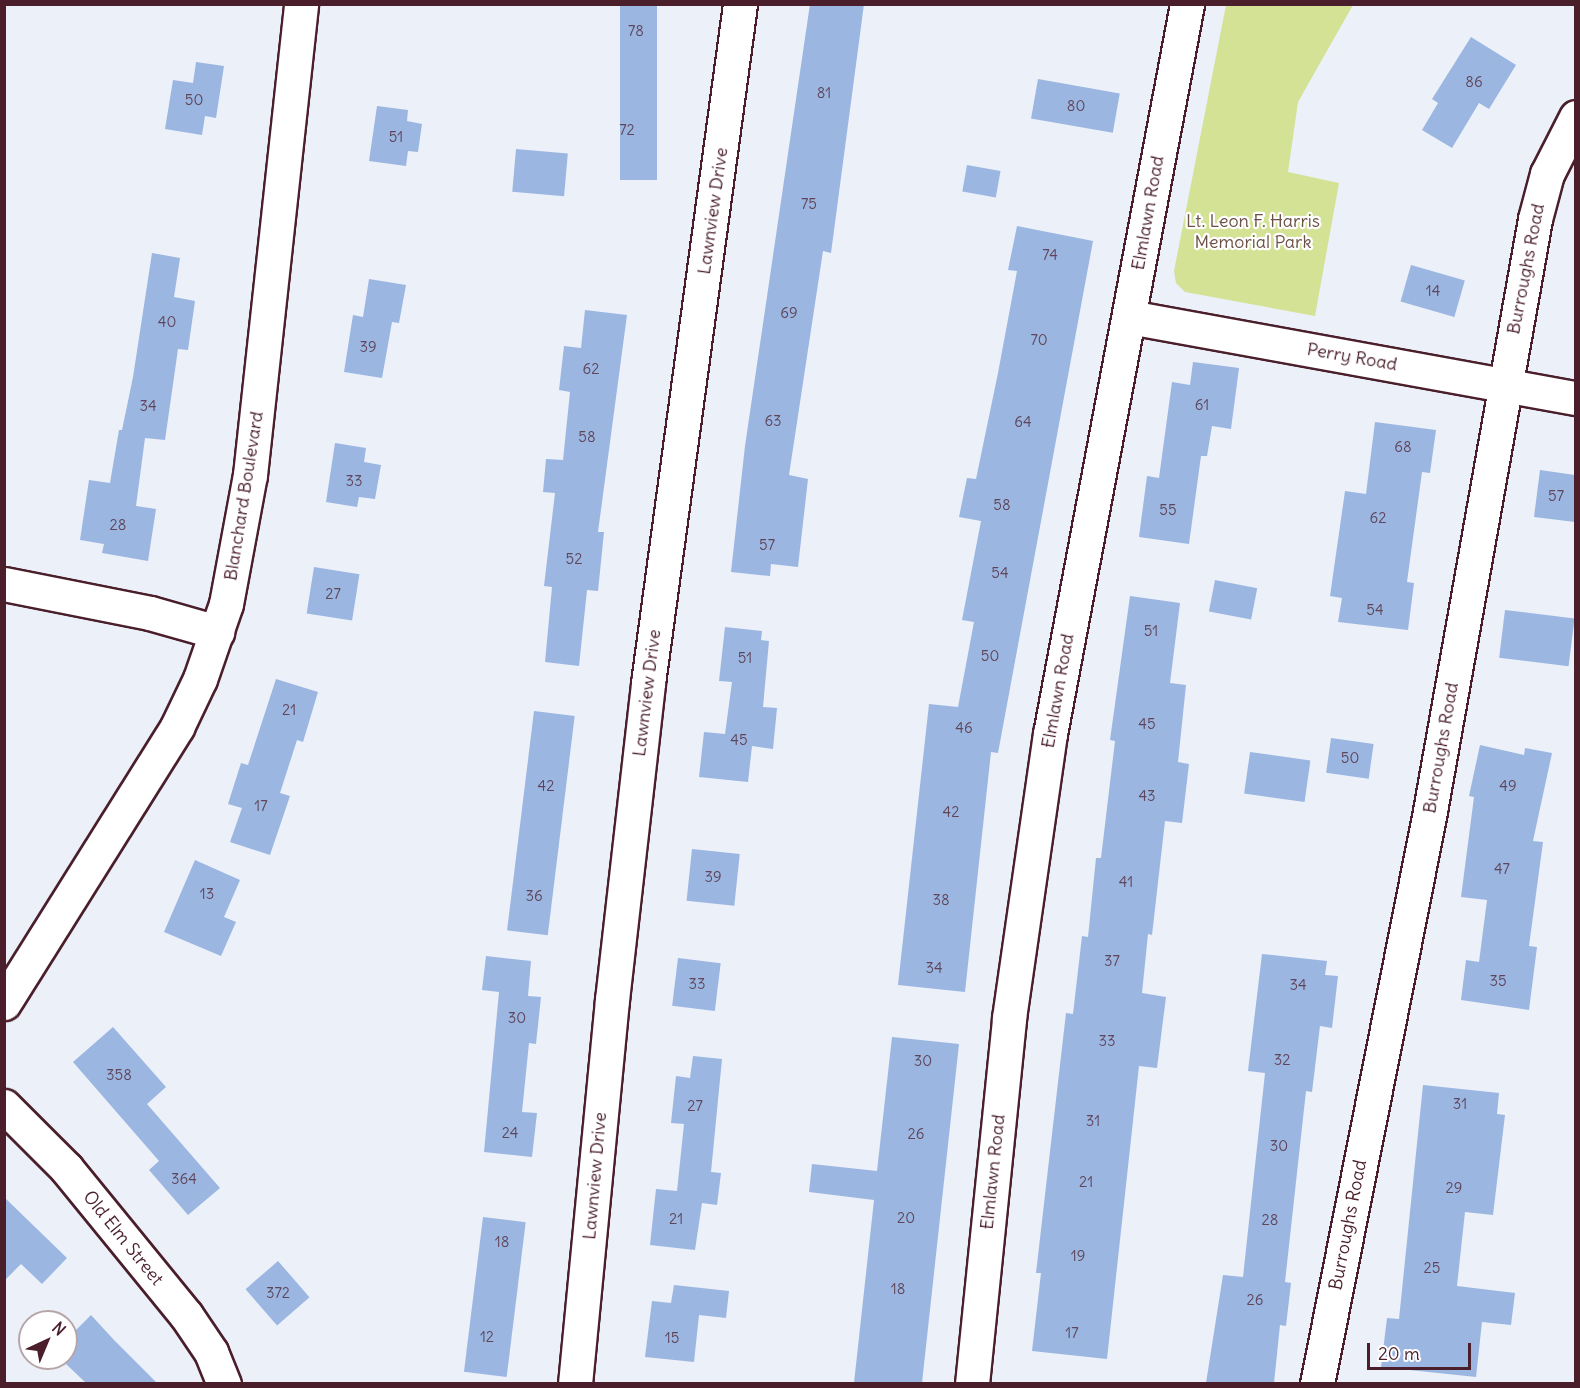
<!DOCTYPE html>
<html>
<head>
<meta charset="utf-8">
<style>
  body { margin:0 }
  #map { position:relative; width:1580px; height:1388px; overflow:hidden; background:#ebf0f9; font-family:Delius,sans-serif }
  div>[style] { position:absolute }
  .green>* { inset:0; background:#d4e295 }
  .building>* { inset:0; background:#9cb6e2; transform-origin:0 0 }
  .roads { filter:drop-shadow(2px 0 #4a1f2b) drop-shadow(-2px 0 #4a1f2b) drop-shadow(0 2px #4a1f2b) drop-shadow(0 -2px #4a1f2b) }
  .minor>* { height:33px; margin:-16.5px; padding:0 16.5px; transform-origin:16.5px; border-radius:16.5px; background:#fff }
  span { translate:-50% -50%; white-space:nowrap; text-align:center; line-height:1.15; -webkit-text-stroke:4.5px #fff; paint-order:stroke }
  .number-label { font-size:15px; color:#5e4559 }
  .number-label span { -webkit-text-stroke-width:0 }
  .street-label { font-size:18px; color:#4a1f2b }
  .park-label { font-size:18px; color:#6c5046 }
  .frame { position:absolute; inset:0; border:6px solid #4a1f2b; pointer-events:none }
  .north { position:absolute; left:18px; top:1310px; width:60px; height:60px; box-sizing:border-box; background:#fff; border:2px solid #b7a5aa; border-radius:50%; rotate:44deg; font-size:16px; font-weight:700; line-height:24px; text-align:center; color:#4a1f2b }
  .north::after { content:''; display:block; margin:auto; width:21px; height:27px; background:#4a1f2b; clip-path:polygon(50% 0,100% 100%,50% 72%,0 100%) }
  .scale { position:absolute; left:1367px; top:1343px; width:104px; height:27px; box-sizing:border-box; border:3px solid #4a1f2b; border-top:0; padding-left:8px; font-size:18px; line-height:21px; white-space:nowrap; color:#4a1f2b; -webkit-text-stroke:4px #fff; paint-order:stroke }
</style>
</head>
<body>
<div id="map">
  <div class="green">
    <i style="clip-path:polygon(1226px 5px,1353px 5px,1298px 102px,1288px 172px,1339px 183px,1315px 316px,1185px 292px,1176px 283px,1174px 271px)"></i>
  </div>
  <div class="building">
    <i style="left:620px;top:4px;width:37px;height:176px"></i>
    <i style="clip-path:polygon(810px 4px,864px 4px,831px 253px,823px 251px,789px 475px,808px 479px,798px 567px,771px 564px,770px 576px,731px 572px,745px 446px)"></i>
    <i style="clip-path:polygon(1471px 37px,1516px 65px,1489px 109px,1479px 103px,1452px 148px,1422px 130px,1438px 103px,1432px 99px)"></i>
    <i style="clip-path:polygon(196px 62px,224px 66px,216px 118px,205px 116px,202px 135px,165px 129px,173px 80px,193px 83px)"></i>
    <i style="left:1038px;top:79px;width:83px;height:40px;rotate:10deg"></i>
    <i style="clip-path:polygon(377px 106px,408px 110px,407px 121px,422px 124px,418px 152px,408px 151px,406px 166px,369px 161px)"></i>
    <i style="left:516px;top:149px;width:52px;height:43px;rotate:5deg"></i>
    <i style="left:967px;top:165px;width:34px;height:27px;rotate:10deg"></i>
    <i style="clip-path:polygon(1017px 226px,1093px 241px,998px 753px,991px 752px,965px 992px,898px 985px,929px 704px,958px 707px,974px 622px,962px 620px,981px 521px,959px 517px,967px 478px,976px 479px,998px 373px,1017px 271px,1008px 270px)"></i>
    <i style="clip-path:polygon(152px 253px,180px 258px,174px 297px,195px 301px,188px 350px,178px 349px,165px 440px,145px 438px,136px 506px,156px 509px,148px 561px,102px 553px,104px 544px,80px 540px,89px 480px,110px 483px,119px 430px,122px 430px,133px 377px)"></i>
    <i style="left:1411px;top:265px;width:56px;height:38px;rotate:16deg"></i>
    <i style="clip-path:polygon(369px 279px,406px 285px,399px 323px,392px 322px,382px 378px,344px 372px,353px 315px,363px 317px)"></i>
    <i style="clip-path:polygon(585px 310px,627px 315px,598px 532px,604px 532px,598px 591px,587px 590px,579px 666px,545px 662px,552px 587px,544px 586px,555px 493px,543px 492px,546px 459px,563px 460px,570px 392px,559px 390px,564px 346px,581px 348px)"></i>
    <i style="clip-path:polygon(1193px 362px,1239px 368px,1231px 429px,1212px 426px,1207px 456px,1201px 456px,1189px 544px,1139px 537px,1147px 476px,1159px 478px,1172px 382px,1190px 385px)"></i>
    <i style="clip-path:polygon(1375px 422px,1436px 430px,1430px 473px,1422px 472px,1407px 582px,1414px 583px,1408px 630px,1338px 622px,1342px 598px,1330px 596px,1345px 491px,1366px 494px)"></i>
    <i style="clip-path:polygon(335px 443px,366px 448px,364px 462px,381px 465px,375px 499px,359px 497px,357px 507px,326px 502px)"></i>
    <i style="clip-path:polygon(1540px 470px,1575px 475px,1575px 522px,1534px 517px)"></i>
    <i style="left:314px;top:567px;width:46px;height:47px;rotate:9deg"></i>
    <i style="left:1215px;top:580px;width:43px;height:32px;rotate:11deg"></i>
    <i style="clip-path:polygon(1130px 596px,1180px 603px,1170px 683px,1186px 685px,1178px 762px,1189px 764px,1182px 823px,1165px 821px,1152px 935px,1148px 934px,1142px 993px,1166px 997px,1157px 1068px,1139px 1066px,1107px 1359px,1032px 1351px,1041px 1273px,1036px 1273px,1066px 1013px,1073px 1014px,1082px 936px,1088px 937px,1096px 858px,1101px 858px,1115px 741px,1110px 740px)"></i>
    <i style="left:1505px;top:610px;width:70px;height:48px;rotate:7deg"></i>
    <i style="clip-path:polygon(725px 627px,762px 631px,761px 640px,769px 641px,763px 707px,777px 708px,773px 749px,752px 746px,748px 782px,699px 777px,704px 732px,725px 734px,732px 682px,719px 681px)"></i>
    <i style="clip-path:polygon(276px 679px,318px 692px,303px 742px,297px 740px,280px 793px,290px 796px,270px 855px,230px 842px,242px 808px,228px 804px,241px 763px,248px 765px)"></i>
    <i style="left:534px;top:711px;width:41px;height:221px;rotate:7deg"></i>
    <i style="left:1331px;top:738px;width:43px;height:35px;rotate:8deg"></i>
    <i style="clip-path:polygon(1480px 745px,1524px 755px,1525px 748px,1552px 753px,1533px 841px,1543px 842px,1529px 946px,1537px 947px,1529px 1010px,1461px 1000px,1466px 960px,1479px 962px,1487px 900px,1461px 897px,1474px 797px,1469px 796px)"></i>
    <i style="left:1250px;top:752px;width:61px;height:42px;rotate:8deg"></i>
    <i style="left:692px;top:849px;width:48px;height:52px;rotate:6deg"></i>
    <i style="clip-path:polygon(195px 860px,240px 880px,224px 917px,236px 922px,221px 956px,164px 932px)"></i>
    <i style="clip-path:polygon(1262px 954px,1327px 961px,1325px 975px,1338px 976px,1332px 1028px,1320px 1026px,1312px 1092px,1306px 1091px,1285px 1282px,1291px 1283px,1286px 1326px,1280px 1325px,1274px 1383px,1206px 1383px,1223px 1275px,1243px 1277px,1265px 1073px,1248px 1071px)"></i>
    <i style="clip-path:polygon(486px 956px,531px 961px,528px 996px,541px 997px,536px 1044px,529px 1043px,522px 1112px,537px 1113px,532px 1157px,484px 1152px,499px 992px,482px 990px)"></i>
    <i style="left:678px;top:958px;width:43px;height:48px;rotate:7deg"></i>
    <i style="clip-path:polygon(113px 1027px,166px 1087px,147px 1104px,220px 1188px,188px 1215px,149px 1170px,159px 1161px,73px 1062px)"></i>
    <i style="clip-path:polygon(892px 1037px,959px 1044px,922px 1383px,854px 1383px,874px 1200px,809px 1192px,812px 1164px,877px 1171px)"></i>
    <i style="clip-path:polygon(693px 1056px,722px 1059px,711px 1172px,721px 1173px,717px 1205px,702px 1203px,695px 1250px,650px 1245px,656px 1189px,677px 1191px,684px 1124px,671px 1123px,676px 1076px,690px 1078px)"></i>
    <i style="clip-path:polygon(1423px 1085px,1499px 1093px,1497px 1114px,1505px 1115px,1493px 1215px,1465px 1212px,1457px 1286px,1515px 1293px,1511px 1325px,1482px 1322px,1476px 1377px,1381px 1367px,1387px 1318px,1399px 1319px)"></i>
    <i style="clip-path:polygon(4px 1197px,67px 1258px,42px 1284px,21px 1264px,4px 1281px)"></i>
    <i style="left:483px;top:1217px;width:43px;height:156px;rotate:7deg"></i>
    <i style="left:278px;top:1261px;width:48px;height:43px;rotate:49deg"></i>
    <i style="clip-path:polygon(674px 1285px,729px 1291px,726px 1318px,699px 1315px,694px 1362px,645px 1357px,652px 1301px,671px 1303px)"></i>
    <i style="clip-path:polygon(91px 1315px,114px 1340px,157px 1383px,86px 1383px,66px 1364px,66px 1340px)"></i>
  </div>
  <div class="roads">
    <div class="minor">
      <i style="left:1129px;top:317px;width:454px;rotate:10.3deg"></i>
      <i style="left:4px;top:584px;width:149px;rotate:11.2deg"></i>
      <i style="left:150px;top:613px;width:70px;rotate:15.8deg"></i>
      <i style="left:4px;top:1003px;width:326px;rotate:-57.9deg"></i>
      <i style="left:177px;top:727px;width:53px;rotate:-64.4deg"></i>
      <i style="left:200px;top:679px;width:79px;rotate:-70.9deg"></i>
      <i style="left:226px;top:604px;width:131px;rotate:-79.5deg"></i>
      <i style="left:250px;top:475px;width:474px;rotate:-83.8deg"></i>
      <i style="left:4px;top:1106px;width:88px;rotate:45deg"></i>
      <i style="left:66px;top:1168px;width:190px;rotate:50.8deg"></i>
      <i style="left:186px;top:1315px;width:45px;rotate:56deg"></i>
      <i style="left:211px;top:1352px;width:35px;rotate:68deg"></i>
      <i style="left:575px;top:1384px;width:386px;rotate:-84.5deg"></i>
      <i style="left:612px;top:1000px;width:319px;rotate:-83.5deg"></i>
      <i style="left:648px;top:683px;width:685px;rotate:-82.28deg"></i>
      <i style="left:972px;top:1384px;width:368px;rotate:-84.2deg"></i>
      <i style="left:1009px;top:1018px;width:287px;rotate:-81.8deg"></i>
      <i style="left:1050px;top:734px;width:743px;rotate:-79.37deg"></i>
      <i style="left:1317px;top:1384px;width:584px;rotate:-78.84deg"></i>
      <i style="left:1430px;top:811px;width:601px;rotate:-79.94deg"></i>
      <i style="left:1535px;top:219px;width:47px;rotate:-75.1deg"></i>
      <i style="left:1547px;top:174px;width:64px;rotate:-63deg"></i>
    </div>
  </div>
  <div class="number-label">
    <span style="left:636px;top:31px">78</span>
    <span style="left:1474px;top:82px">86</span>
    <span style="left:824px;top:93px">81</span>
    <span style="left:194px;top:100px">50</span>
    <span style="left:1076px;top:106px">80</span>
    <span style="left:627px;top:130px">72</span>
    <span style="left:396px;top:137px">51</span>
    <span style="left:809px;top:204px">75</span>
    <span style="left:1050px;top:255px">74</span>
    <span style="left:1433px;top:291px">14</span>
    <span style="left:789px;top:313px">69</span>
    <span style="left:167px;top:322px">40</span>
    <span style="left:1039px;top:340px">70</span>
    <span style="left:368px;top:347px">39</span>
    <span style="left:591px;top:369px">62</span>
    <span style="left:1202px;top:405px">61</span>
    <span style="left:148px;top:406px">34</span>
    <span style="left:773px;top:421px">63</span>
    <span style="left:1023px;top:422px">64</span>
    <span style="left:587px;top:437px">58</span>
    <span style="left:1403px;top:447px">68</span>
    <span style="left:354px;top:481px">33</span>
    <span style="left:1556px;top:496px">57</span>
    <span style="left:1002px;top:505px">58</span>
    <span style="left:1168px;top:510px">55</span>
    <span style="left:1378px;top:518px">62</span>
    <span style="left:118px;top:525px">28</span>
    <span style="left:767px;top:545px">57</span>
    <span style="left:574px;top:559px">52</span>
    <span style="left:1000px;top:573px">54</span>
    <span style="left:333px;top:594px">27</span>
    <span style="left:1375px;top:610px">54</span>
    <span style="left:1151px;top:631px">51</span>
    <span style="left:990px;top:656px">50</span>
    <span style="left:745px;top:658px">51</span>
    <span style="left:289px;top:710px">21</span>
    <span style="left:1147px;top:724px">45</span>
    <span style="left:964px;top:728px">46</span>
    <span style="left:739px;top:740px">45</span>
    <span style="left:1350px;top:758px">50</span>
    <span style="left:546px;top:786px">42</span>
    <span style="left:1508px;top:786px">49</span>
    <span style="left:1147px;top:796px">43</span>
    <span style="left:261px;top:806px">17</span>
    <span style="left:951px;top:812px">42</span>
    <span style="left:1502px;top:869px">47</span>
    <span style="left:713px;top:877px">39</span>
    <span style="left:1126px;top:882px">41</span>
    <span style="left:207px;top:894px">13</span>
    <span style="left:534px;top:896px">36</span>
    <span style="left:941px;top:900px">38</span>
    <span style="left:1112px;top:961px">37</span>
    <span style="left:934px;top:968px">34</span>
    <span style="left:1498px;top:981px">35</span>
    <span style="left:697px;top:984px">33</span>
    <span style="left:1298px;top:985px">34</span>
    <span style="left:517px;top:1018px">30</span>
    <span style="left:1107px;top:1041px">33</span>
    <span style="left:1282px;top:1060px">32</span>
    <span style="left:923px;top:1061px">30</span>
    <span style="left:119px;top:1075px">358</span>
    <span style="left:1460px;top:1104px">31</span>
    <span style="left:695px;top:1106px">27</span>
    <span style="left:1093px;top:1121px">31</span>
    <span style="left:510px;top:1133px">24</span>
    <span style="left:916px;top:1134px">26</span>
    <span style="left:1279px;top:1146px">30</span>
    <span style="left:184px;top:1179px">364</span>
    <span style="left:1086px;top:1182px">21</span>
    <span style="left:1454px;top:1188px">29</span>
    <span style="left:906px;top:1218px">20</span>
    <span style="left:676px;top:1219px">21</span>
    <span style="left:1270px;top:1220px">28</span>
    <span style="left:502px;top:1242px">18</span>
    <span style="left:1078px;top:1256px">19</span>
    <span style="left:1432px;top:1268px">25</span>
    <span style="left:898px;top:1289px">18</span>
    <span style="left:278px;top:1293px">372</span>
    <span style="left:1255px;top:1300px">26</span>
    <span style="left:1072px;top:1333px">17</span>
    <span style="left:487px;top:1337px">12</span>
    <span style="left:672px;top:1338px">15</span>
  </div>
  <div class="street-label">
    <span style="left:713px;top:211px;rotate:-82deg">Lawnview Drive</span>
    <span style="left:1148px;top:213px;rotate:-80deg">Elmlawn Road</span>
    <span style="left:1526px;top:269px;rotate:-79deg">Burroughs Road</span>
    <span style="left:1352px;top:357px;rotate:10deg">Perry Road</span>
    <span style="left:244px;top:496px;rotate:-81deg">Blanchard Boulevard</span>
    <span style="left:1058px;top:691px;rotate:-80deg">Elmlawn Road</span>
    <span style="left:647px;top:693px;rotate:-83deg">Lawnview Drive</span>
    <span style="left:1441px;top:748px;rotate:-80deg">Burroughs Road</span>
    <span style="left:993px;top:1172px;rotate:-84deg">Elmlawn Road</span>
    <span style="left:595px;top:1176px;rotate:-85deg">Lawnview Drive</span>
    <span style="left:1348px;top:1225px;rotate:-79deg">Burroughs Road</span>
    <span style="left:123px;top:1238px;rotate:51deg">Old Elm Street</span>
  </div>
  <div class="park-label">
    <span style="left:1253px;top:232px">Lt. Leon F. Harris<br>Memorial Park</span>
  </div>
  <div class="frame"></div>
  <div class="north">N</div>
  <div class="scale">20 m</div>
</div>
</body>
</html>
